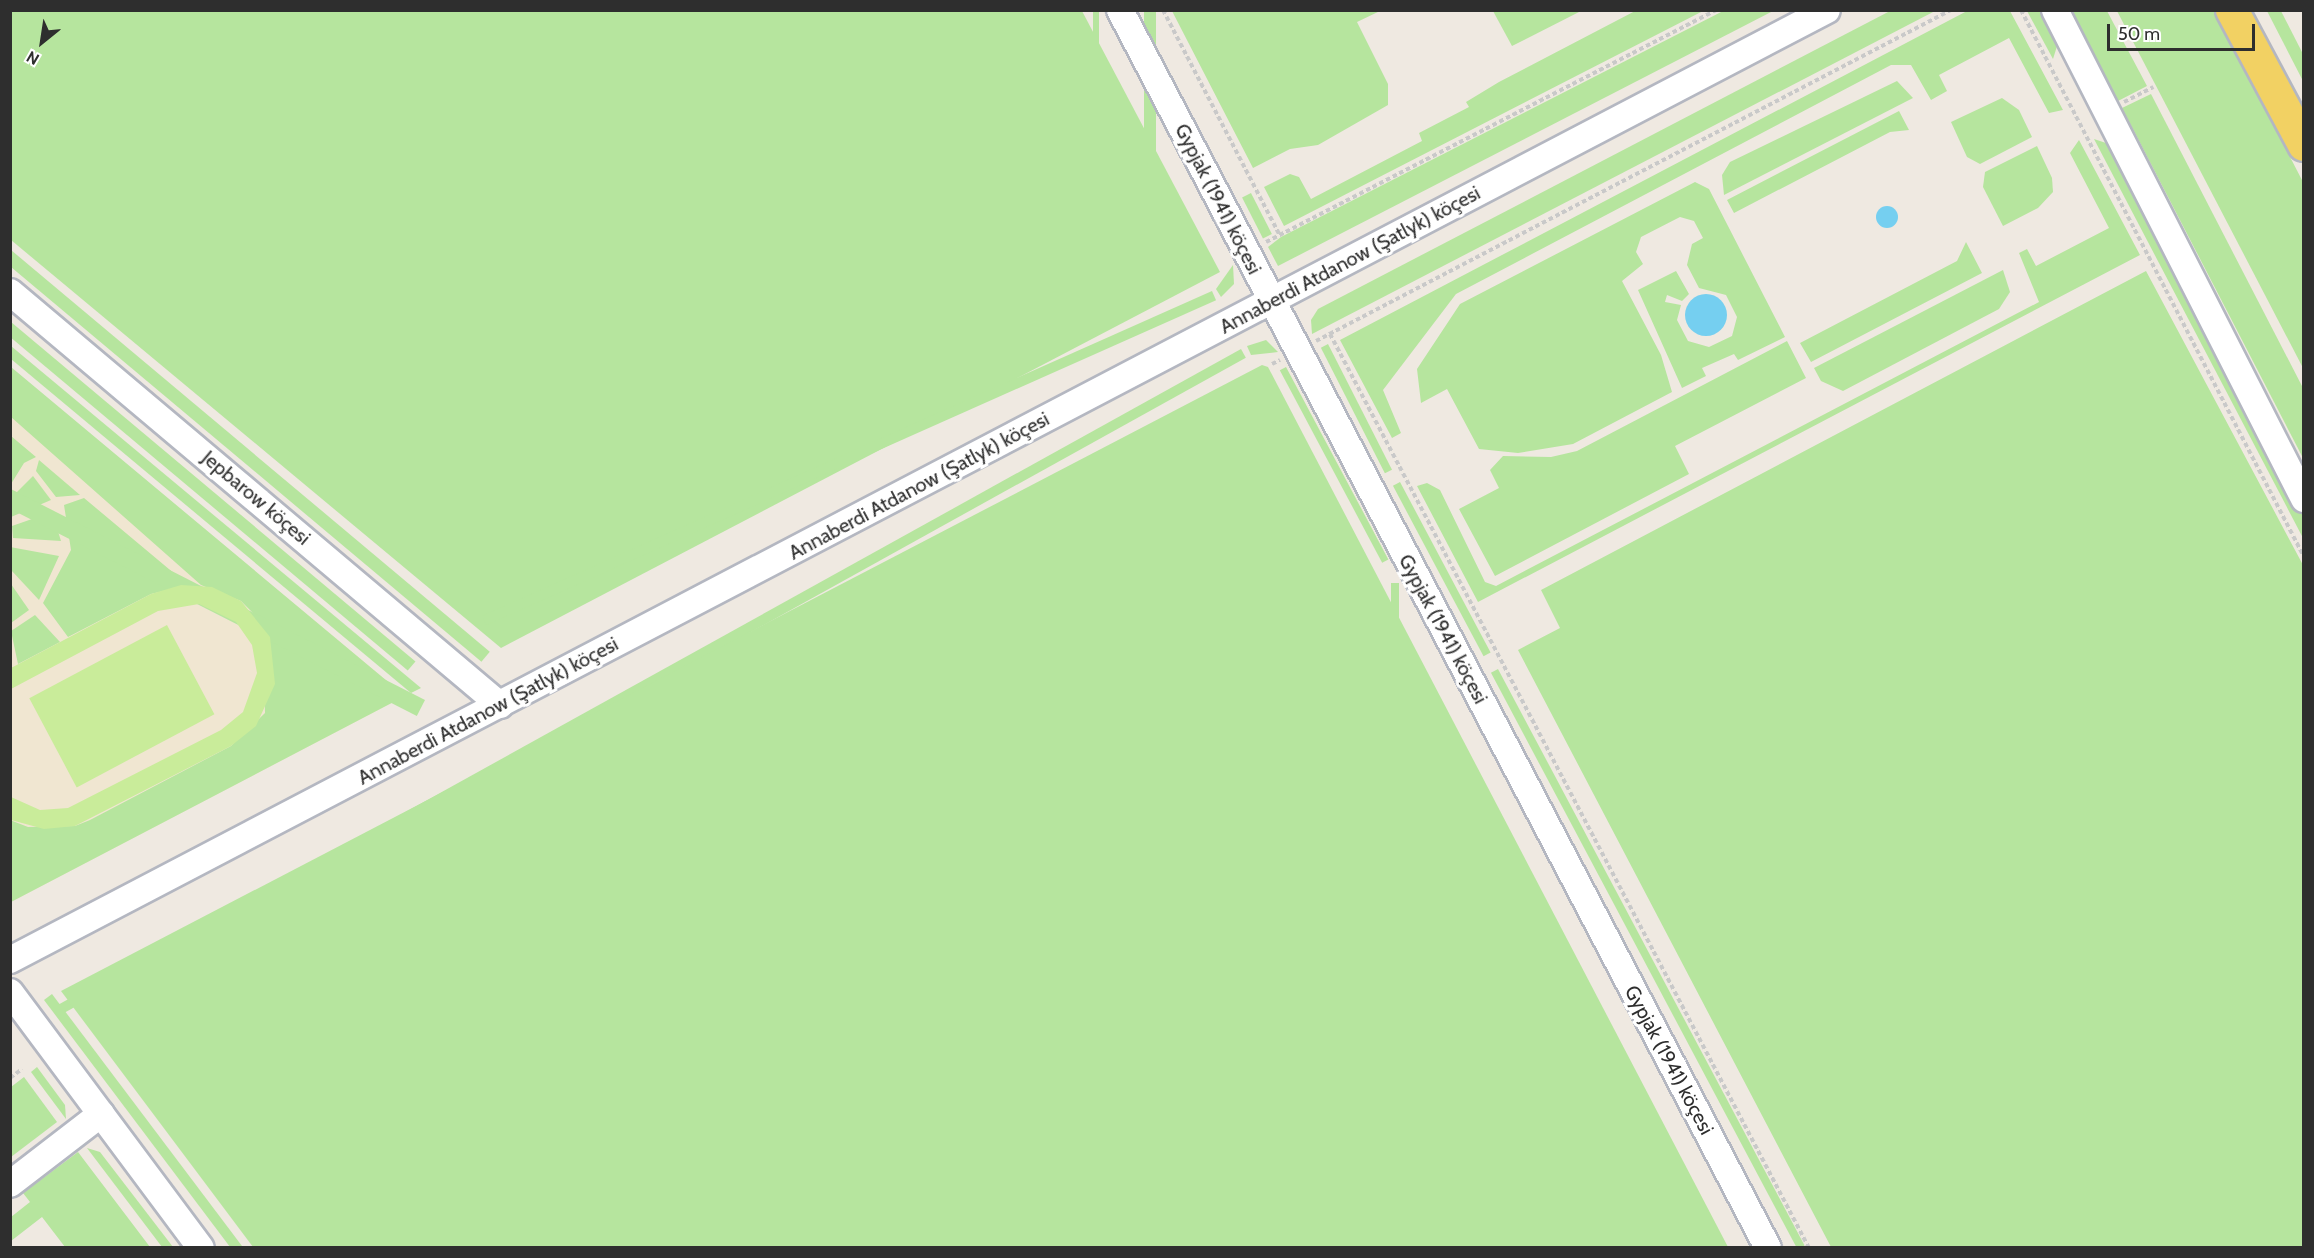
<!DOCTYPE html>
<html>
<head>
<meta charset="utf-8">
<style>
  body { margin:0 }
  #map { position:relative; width:2314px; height:1258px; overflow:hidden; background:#efe9e1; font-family:Cabin,sans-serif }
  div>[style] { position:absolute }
  .education>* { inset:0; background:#f0e6d1 }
  .green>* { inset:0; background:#b6e59e; transform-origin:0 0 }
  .pitch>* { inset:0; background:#c9ec9a; transform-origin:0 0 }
  .water>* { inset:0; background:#75cff0 }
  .round { border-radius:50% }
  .path>* { height:4px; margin-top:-2px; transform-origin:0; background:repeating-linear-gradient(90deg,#c9c9c9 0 4.5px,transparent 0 7.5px) }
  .roads { filter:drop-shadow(2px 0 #b4b7c1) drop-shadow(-2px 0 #b4b7c1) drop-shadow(0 2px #b4b7c1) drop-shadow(0 -2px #b4b7c1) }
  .minor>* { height:26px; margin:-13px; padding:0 13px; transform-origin:13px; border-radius:13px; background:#fff }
  .major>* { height:32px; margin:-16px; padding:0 16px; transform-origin:16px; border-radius:16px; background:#f2d163 }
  span { translate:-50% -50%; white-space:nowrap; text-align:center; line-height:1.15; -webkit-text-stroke:6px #fff; paint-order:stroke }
  .street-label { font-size:20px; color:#2e2e2e }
  .frame { position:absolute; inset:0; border:12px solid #2e2e2e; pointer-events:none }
  .north { position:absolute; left:12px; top:12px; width:60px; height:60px; -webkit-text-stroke:4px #fff; paint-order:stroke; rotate:210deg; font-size:16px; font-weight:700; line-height:24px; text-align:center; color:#2e2e2e }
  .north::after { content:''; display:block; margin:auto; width:21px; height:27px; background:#2e2e2e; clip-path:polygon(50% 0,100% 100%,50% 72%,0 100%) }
  .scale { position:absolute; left:2107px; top:24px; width:148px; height:27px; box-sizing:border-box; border:3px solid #2e2e2e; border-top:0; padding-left:8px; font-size:18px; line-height:21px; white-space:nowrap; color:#2e2e2e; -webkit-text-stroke:4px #fff; paint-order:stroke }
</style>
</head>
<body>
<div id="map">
  <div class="education">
    <i style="clip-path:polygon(10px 367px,405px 696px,11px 902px,10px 902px)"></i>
  </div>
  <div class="green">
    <i style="clip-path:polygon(1637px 10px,1703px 11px,1284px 226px,1264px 187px,1290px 174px,1299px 177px,1311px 199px,1422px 141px,1419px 133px,1469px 107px,1466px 102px,1499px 82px)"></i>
    <i style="clip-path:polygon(1725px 10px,1773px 11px,1278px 266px,1268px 247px,1281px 237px)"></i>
    <i style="clip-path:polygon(10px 11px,1082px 11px,1220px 272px,501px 648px,11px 240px)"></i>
    <i style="left:1093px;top:11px;width:6px;height:280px"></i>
    <i style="left:1144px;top:11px;width:12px;height:191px"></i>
    <i style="clip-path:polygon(1172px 11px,1380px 11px,1357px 22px,1388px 84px,1388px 105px,1318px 145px,1290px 149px,1253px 168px)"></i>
    <i style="clip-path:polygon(1493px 11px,1581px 11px,1512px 46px)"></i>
    <i style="clip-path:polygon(1890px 11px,1935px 11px,1312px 334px,1311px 320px,1318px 309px)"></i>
    <i style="clip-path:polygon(1967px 11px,2010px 11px,2063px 110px,2049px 113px,2009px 38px,1939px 75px,1947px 91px,1931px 100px,1911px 65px,1891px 65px,1456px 294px,1383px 390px,1401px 433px,1392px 438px,1340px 340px)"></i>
    <i style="clip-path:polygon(2027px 11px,2042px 11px,2058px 43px,2053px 59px)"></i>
    <i style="clip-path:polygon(2071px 11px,2107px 11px,2147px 86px,2118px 101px)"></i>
    <i style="clip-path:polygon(2117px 11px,2214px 11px,2303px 182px,2303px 368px)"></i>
    <i style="clip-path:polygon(2267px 11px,2281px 11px,2303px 54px,2303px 81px)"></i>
    <i style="clip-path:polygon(1897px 81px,1913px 98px,1724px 195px,1722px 175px,1730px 162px)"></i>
    <i style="clip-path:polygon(2151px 94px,2303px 388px,2303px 458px,2122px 108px)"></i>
    <i style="clip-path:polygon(2002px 98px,2019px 110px,2032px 137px,1980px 164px,1967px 157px,1951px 122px)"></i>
    <i style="clip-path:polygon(1899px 111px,1909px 130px,1890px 132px,1734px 213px,1727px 200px)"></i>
    <i style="clip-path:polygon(2094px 139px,2109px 144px,2118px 156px,2303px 514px,2303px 538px)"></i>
    <i style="clip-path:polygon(2079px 140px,2140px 255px,1478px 602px,1417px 486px,1427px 483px,1440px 490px,1485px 582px,1496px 586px,2039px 302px,2019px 253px,2027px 249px,2036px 266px,2109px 228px,2070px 153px)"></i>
    <i style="clip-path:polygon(2037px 146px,2052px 178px,2053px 192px,2038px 208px,2003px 226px,1983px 187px,1985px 172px)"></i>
    <i style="clip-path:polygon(1695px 182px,1709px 189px,1785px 337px,1738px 360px,1734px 354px,1702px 368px,1706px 376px,1682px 388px,1638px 290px,1676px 271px,1689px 294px,1682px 301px,1667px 295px,1665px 302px,1681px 305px,1677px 320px,1688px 341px,1709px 347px,1732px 336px,1737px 317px,1726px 295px,1699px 288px,1687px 265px,1692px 244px,1703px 238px,1694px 221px,1680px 217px,1641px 237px,1636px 252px,1643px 264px,1622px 281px,1661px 355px,1672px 392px,1573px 444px,1518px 453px,1479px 449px,1447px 389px,1421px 403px,1417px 369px,1460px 304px)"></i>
    <i style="left:1251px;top:193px;width:46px;height:10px;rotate:63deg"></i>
    <i style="clip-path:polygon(1966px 242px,1982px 273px,1811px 362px,1800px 343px,1957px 261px)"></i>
    <i style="left:11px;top:250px;width:625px;height:13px;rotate:40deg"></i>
    <i style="clip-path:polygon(1233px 265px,1234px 284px,1221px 297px,1216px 289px)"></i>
    <i style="clip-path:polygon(2003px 270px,2010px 292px,1999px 309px,1843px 391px,1821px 381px,1814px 368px)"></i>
    <i style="clip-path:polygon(2146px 271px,2303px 565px,2303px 1247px,1831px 1247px,1518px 650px,1560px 628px,1541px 590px)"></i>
    <i style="left:1212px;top:291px;width:10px;height:799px;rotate:66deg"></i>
    <i style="left:11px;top:322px;width:528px;height:12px;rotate:40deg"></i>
    <i style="clip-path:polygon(1266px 340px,1278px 352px,1251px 355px,1247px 346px)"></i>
    <i style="clip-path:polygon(1787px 341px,1806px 378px,1675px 446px,1689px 474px,1495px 576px,1459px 509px,1499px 488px,1490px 470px,1503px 456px,1551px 457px,1577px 451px)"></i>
    <i style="left:1328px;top:344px;width:141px;height:8px;rotate:63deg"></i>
    <i style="clip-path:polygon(10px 346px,11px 346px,421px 688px,411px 693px,11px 359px)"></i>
    <i style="left:1241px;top:349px;width:10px;height:1357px;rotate:61deg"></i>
    <i style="clip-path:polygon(1262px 365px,1268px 367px,1728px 1247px,253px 1247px,61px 991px)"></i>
    <i style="clip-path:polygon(11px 367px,405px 696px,11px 902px,10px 820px,28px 827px,75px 826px,90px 820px,231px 746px,265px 713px,263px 623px,241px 601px,201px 585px,11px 417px)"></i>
    <i style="left:1286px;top:367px;width:218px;height:7px;rotate:62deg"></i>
    <i style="clip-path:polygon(11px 436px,36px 457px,24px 463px,11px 484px)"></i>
    <i style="clip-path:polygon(39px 460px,80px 495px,56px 497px,36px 471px)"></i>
    <i style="clip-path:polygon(33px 476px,51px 500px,11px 517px,11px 498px)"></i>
    <i style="left:1400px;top:482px;width:193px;height:8px;rotate:62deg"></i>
    <i style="clip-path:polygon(84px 498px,188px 585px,151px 594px,68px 637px,43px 603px,71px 550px,64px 505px)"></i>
    <i style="clip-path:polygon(52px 512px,61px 541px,13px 538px,12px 526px)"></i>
    <i style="clip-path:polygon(10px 547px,59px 556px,39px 600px,11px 570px)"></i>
    <i style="left:1391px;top:583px;width:8px;height:750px"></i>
    <i style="clip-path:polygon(11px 584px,29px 610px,11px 623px,10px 623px)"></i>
    <i style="clip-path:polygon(35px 615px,60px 642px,18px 664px,11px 631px)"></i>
    <i style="left:1498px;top:669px;width:653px;height:8px;rotate:62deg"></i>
    <i style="left:425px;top:700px;width:18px;height:467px;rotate:117deg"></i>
    <i style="left:52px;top:994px;width:316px;height:10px;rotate:53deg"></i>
    <i style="clip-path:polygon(37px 1067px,65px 1105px,66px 1119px,31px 1072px)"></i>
    <i style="clip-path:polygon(24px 1077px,57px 1122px,11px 1157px,11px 1087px)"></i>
    <i style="clip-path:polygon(87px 1148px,100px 1152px,173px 1247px,162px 1247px)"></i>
    <i style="clip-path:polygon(78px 1152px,150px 1247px,65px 1247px,42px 1217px,11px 1241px,11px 1217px,30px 1202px,23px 1193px)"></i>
  </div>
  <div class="pitch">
    <i style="clip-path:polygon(181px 585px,212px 587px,241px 601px,270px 637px,275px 684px,256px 726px,231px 746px,75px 826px,44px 829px,11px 820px,11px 797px,40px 810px,68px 808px,221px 730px,243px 712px,257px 673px,252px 645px,236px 622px,199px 604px,158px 611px,11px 689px,11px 668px,151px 594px)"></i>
    <i style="left:167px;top:625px;width:101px;height:156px;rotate:62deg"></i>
  </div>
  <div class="water">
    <i class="round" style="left:1876px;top:206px;width:22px;height:22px"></i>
    <i class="round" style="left:1685px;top:294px;width:42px;height:42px"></i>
  </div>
  <div class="path">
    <i style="left:1163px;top:10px;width:252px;rotate:62.6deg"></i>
    <i style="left:2021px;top:10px;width:616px;rotate:62.64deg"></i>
    <i style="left:2124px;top:102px;width:33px;rotate:-27deg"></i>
    <i style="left:1266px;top:242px;width:506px;rotate:-27.27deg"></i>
    <i style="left:1330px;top:334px;width:1032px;rotate:62.34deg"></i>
    <i style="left:1316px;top:341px;width:716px;rotate:-27.53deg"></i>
    <i style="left:1272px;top:364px;width:9px;rotate:-27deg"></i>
    <i style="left:10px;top:1078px;width:15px;rotate:-37deg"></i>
  </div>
  <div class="roads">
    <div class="minor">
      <i style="left:1120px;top:10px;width:1397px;rotate:62.37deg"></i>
      <i style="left:2055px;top:10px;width:549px;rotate:63.01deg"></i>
      <i style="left:10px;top:292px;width:641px;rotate:40.13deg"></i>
      <i style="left:10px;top:960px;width:2050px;rotate:-27.6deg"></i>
      <i style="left:10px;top:992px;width:319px;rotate:53.3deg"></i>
      <i style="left:10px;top:1184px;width:115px;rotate:-37.6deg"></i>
    </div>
    <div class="major">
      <i style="left:2232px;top:10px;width:153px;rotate:61.9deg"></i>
    </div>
  </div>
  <div class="street-label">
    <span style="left:1218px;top:199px;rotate:63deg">Gypjak (1941) köçesi</span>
    <span style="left:1350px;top:260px;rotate:-28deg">Annaberdi Atdanow (Şatlyk) köçesi</span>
    <span style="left:919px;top:486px;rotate:-28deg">Annaberdi Atdanow (Şatlyk) köçesi</span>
    <span style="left:256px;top:498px;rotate:40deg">Jepbarow köçesi</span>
    <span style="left:1443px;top:629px;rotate:62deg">Gypjak (1941) köçesi</span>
    <span style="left:488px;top:711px;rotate:-28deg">Annaberdi Atdanow (Şatlyk) köçesi</span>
    <span style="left:1669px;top:1060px;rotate:62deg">Gypjak (1941) köçesi</span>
  </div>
  <div class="frame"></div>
  <div class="north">N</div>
  <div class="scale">50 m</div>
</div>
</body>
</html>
